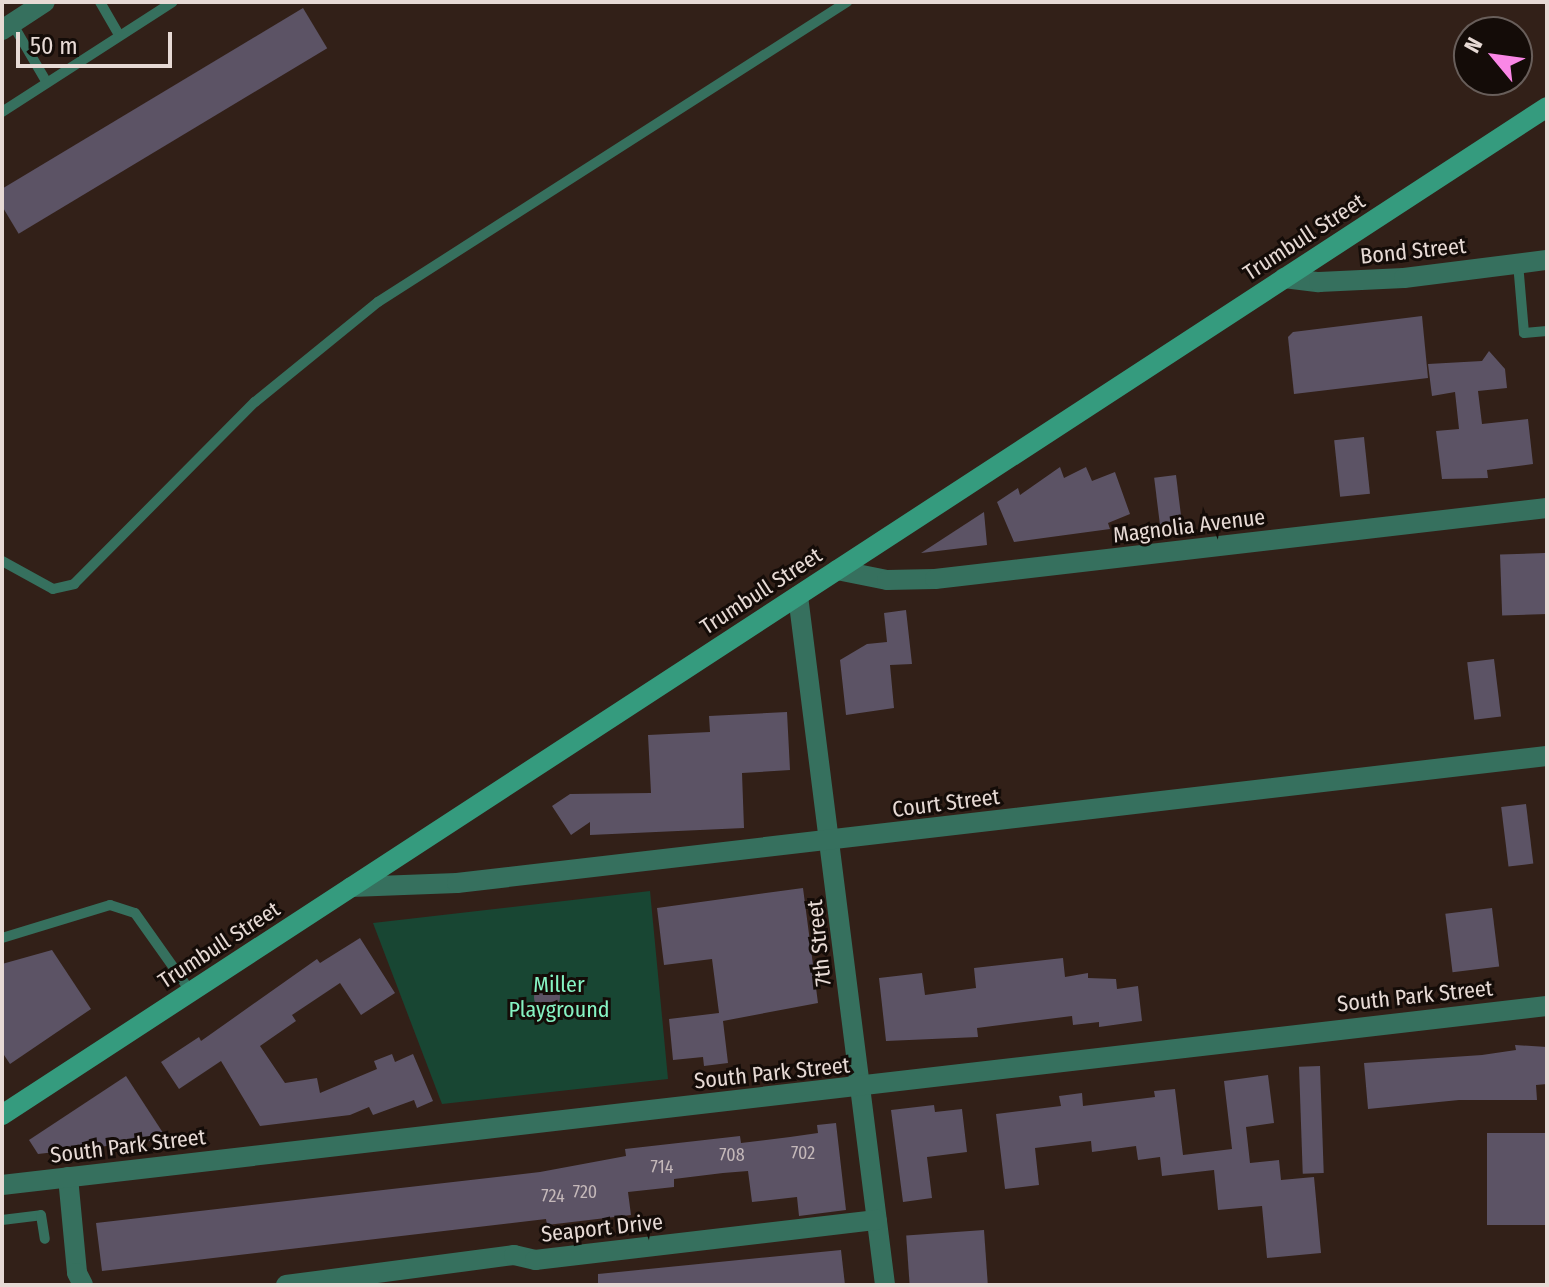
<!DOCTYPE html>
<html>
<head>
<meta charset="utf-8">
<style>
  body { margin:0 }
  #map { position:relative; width:1549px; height:1287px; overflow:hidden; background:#322018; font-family:"Fira Sans Condensed",sans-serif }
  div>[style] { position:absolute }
  .green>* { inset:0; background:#184633 }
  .building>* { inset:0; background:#5c5365; transform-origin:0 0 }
  .round { border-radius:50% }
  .lane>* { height:10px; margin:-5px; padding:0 5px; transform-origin:5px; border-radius:5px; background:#36705e }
  .street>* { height:20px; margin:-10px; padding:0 10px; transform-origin:10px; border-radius:10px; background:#36705e }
  .secondary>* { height:20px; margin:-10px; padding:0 10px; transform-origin:10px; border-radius:10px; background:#359b7e }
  span { translate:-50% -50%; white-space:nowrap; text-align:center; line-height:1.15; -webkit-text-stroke:6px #140c08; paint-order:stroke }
  .number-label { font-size:18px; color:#c4b8b9 }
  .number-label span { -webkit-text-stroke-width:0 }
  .street-label { font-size:22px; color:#e7dad5 }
  .park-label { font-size:22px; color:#86f3c3 }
  .frame { position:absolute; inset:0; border:4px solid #e7dad5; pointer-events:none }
  .north { position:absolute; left:1453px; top:16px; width:80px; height:80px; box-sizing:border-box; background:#140c08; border:2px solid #685e5a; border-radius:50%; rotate:299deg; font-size:22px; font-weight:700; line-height:32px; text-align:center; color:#e7dad5 }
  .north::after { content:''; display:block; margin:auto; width:28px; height:36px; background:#fa87e6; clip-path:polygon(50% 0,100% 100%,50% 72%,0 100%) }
  .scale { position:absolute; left:16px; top:32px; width:156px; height:36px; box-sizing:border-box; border:4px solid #e7dad5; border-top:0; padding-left:10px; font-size:24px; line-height:28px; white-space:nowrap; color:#e7dad5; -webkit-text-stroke:6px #140c08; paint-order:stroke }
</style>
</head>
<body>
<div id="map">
  <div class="green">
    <i style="clip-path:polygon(650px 891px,668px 1079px,442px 1104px,373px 923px)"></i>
  </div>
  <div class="building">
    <i style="left:303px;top:8px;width:47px;height:360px;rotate:59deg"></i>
    <i style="clip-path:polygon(1422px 316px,1428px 378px,1294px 394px,1288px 337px,1293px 332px)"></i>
    <i style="clip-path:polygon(1489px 351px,1505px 369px,1507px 388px,1478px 391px,1482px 424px,1528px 419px,1533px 464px,1487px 470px,1488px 478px,1442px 479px,1436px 431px,1459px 429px,1455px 392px,1432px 396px,1428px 364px,1482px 361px)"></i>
    <i style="left:1364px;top:437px;width:57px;height:30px;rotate:84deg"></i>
    <i style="clip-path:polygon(1060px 467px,1064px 478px,1086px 467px,1092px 481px,1115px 472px,1130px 514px,1108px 523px,1110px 529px,1014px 542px,997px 502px,1018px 488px,1020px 495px)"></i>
    <i style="left:1176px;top:475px;width:48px;height:22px;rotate:83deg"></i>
    <i style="clip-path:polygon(984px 512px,987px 545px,921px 553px)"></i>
    <i style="left:1545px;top:553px;width:61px;height:45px;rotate:88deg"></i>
    <i style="clip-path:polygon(906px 610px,912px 664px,890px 665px,894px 708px,846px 715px,840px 660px,867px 644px,887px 642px,884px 613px)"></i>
    <i style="left:1494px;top:659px;width:58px;height:27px;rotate:83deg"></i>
    <i style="clip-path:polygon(787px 712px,790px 770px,742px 773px,744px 828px,590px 835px,590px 822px,571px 835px,552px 806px,570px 794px,651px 793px,648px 735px,710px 732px,709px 716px)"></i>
    <i style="left:1526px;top:804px;width:60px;height:25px;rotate:83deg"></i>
    <i style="clip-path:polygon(803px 888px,818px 1003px,723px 1021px,728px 1063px,704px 1066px,703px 1057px,673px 1060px,669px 1019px,719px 1013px,712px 959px,664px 965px,657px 908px)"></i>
    <i style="left:1492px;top:908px;width:59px;height:47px;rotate:83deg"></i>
    <i style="clip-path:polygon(360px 938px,395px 993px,361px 1015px,340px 983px,292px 1015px,296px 1021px,260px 1046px,285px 1083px,317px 1078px,320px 1093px,377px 1069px,374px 1061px,392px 1054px,395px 1062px,413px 1054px,433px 1101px,417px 1108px,414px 1100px,373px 1115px,369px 1107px,350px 1115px,260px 1126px,221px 1061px,179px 1089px,161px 1062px,199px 1037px,201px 1041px,317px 959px,320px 963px)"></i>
    <i style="clip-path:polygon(52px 950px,91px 1009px,10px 1064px,2px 1052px,2px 964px)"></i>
    <i style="clip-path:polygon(1063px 958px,1065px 977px,1088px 973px,1088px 978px,1116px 979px,1117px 989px,1138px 986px,1142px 1021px,1099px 1027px,1099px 1022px,1073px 1025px,1072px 1016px,977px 1028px,978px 1037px,886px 1041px,879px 978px,922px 973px,925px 995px,976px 988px,974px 968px)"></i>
    <i class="round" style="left:534px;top:984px;width:26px;height:26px"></i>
    <i style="clip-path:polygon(1515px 1045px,1547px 1047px,1547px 1084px,1536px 1085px,1537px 1100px,1459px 1100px,1368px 1109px,1364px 1063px,1482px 1055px,1516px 1050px)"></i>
    <i style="left:1320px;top:1066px;width:107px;height:21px;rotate:88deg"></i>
    <i style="clip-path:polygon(1268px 1075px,1274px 1123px,1246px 1127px,1250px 1163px,1279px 1160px,1281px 1180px,1314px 1177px,1321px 1253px,1267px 1258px,1262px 1206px,1218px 1210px,1214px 1170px,1162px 1176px,1160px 1157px,1138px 1160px,1136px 1146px,1092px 1152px,1091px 1141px,1035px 1148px,1039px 1185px,1005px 1189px,996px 1114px,1061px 1106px,1059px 1096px,1082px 1093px,1083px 1106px,1155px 1097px,1154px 1091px,1175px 1089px,1183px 1155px,1232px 1149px,1224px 1081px)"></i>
    <i style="clip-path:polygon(126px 1076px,167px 1139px,38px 1154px,29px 1140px)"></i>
    <i style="clip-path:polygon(934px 1105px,935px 1112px,962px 1109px,967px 1152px,927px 1157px,932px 1198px,903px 1202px,891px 1110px)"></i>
    <i style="clip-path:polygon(836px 1123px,846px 1210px,799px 1216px,797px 1197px,752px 1202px,748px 1171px,723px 1173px,674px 1179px,674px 1187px,628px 1192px,631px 1215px,547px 1225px,546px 1219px,102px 1271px,96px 1223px,540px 1172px,626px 1156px,625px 1149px,740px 1136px,741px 1143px,790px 1137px,818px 1133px,817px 1125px)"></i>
    <i style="left:1547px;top:1133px;width:92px;height:60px;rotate:90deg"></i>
    <i style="left:984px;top:1230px;width:55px;height:78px;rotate:86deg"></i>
    <i style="clip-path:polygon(841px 1250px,845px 1285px,598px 1285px,598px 1274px)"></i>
  </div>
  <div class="lane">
    <i style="left:100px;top:2px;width:39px;rotate:60deg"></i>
    <i style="left:12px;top:23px;width:69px;rotate:59.7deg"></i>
    <i style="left:2px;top:112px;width:203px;rotate:-32.8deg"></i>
    <i style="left:1518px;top:263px;width:70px;rotate:85.1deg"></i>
    <i style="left:1524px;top:333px;width:23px;rotate:-5deg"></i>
    <i style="left:2px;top:561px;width:58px;rotate:28.8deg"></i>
    <i style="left:53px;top:589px;width:22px;rotate:-13deg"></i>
    <i style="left:74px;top:584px;width:257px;rotate:-45.2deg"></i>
    <i style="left:255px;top:402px;width:159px;rotate:-39.1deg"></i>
    <i style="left:378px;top:302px;width:557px;rotate:-32.61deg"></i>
    <i style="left:2px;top:938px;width:113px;rotate:-17deg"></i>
    <i style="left:110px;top:905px;width:26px;rotate:18deg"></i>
    <i style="left:135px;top:913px;width:97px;rotate:54.7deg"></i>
    <i style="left:2px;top:1220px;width:39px;rotate:-7deg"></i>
    <i style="left:41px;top:1215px;width:24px;rotate:81deg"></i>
  </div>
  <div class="street">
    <i style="left:2px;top:30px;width:51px;rotate:-33.1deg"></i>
    <i style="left:1284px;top:278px;width:35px;rotate:7deg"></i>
    <i style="left:1319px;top:282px;width:85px;rotate:-2.7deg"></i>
    <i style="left:1404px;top:278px;width:144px;rotate:-7.2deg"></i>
    <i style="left:837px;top:570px;width:51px;rotate:11.3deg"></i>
    <i style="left:887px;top:580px;width:48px;rotate:-1.2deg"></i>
    <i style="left:935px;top:579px;width:616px;rotate:-6.62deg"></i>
    <i style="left:798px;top:596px;width:694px;rotate:82.8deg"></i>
    <i style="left:351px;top:887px;width:106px;rotate:-2.2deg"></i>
    <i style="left:457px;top:883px;width:1097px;rotate:-6.65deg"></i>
    <i style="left:68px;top:1177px;width:96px;rotate:84.6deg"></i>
    <i style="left:77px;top:1273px;width:13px;rotate:63deg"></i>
    <i style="left:2px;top:1185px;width:1555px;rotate:-6.61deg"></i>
    <i style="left:286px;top:1285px;width:230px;rotate:-7.5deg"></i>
    <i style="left:514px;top:1255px;width:22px;rotate:13deg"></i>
    <i style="left:535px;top:1260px;width:344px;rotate:-6.7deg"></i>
  </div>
  <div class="secondary">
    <i style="left:2px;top:1115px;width:1845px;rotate:-33.12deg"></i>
  </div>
  <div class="number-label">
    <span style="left:803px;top:1153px">702</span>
    <span style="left:732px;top:1155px">708</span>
    <span style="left:662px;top:1167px">714</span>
    <span style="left:585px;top:1192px">720</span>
    <span style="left:553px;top:1196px">724</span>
  </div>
  <div class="street-label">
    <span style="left:1304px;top:237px;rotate:-33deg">Trumbull Street</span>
    <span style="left:1413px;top:251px;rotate:-6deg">Bond Street</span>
    <span style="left:1189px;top:526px;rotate:-7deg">Magnolia Avenue</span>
    <span style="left:761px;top:591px;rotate:-33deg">Trumbull Street</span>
    <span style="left:946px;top:803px;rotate:-7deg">Court Street</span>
    <span style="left:819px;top:943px;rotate:-96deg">7th Street</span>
    <span style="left:219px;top:945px;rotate:-33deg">Trumbull Street</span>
    <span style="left:1415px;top:996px;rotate:-6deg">South Park Street</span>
    <span style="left:772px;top:1073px;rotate:-6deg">South Park Street</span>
    <span style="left:128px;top:1146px;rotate:-7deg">South Park Street</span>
    <span style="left:602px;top:1228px;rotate:-6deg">Seaport Drive</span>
  </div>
  <div class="park-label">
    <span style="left:559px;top:997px">Miller<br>Playground</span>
  </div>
  <div class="frame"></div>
  <div class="north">N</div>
  <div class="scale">50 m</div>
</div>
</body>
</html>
